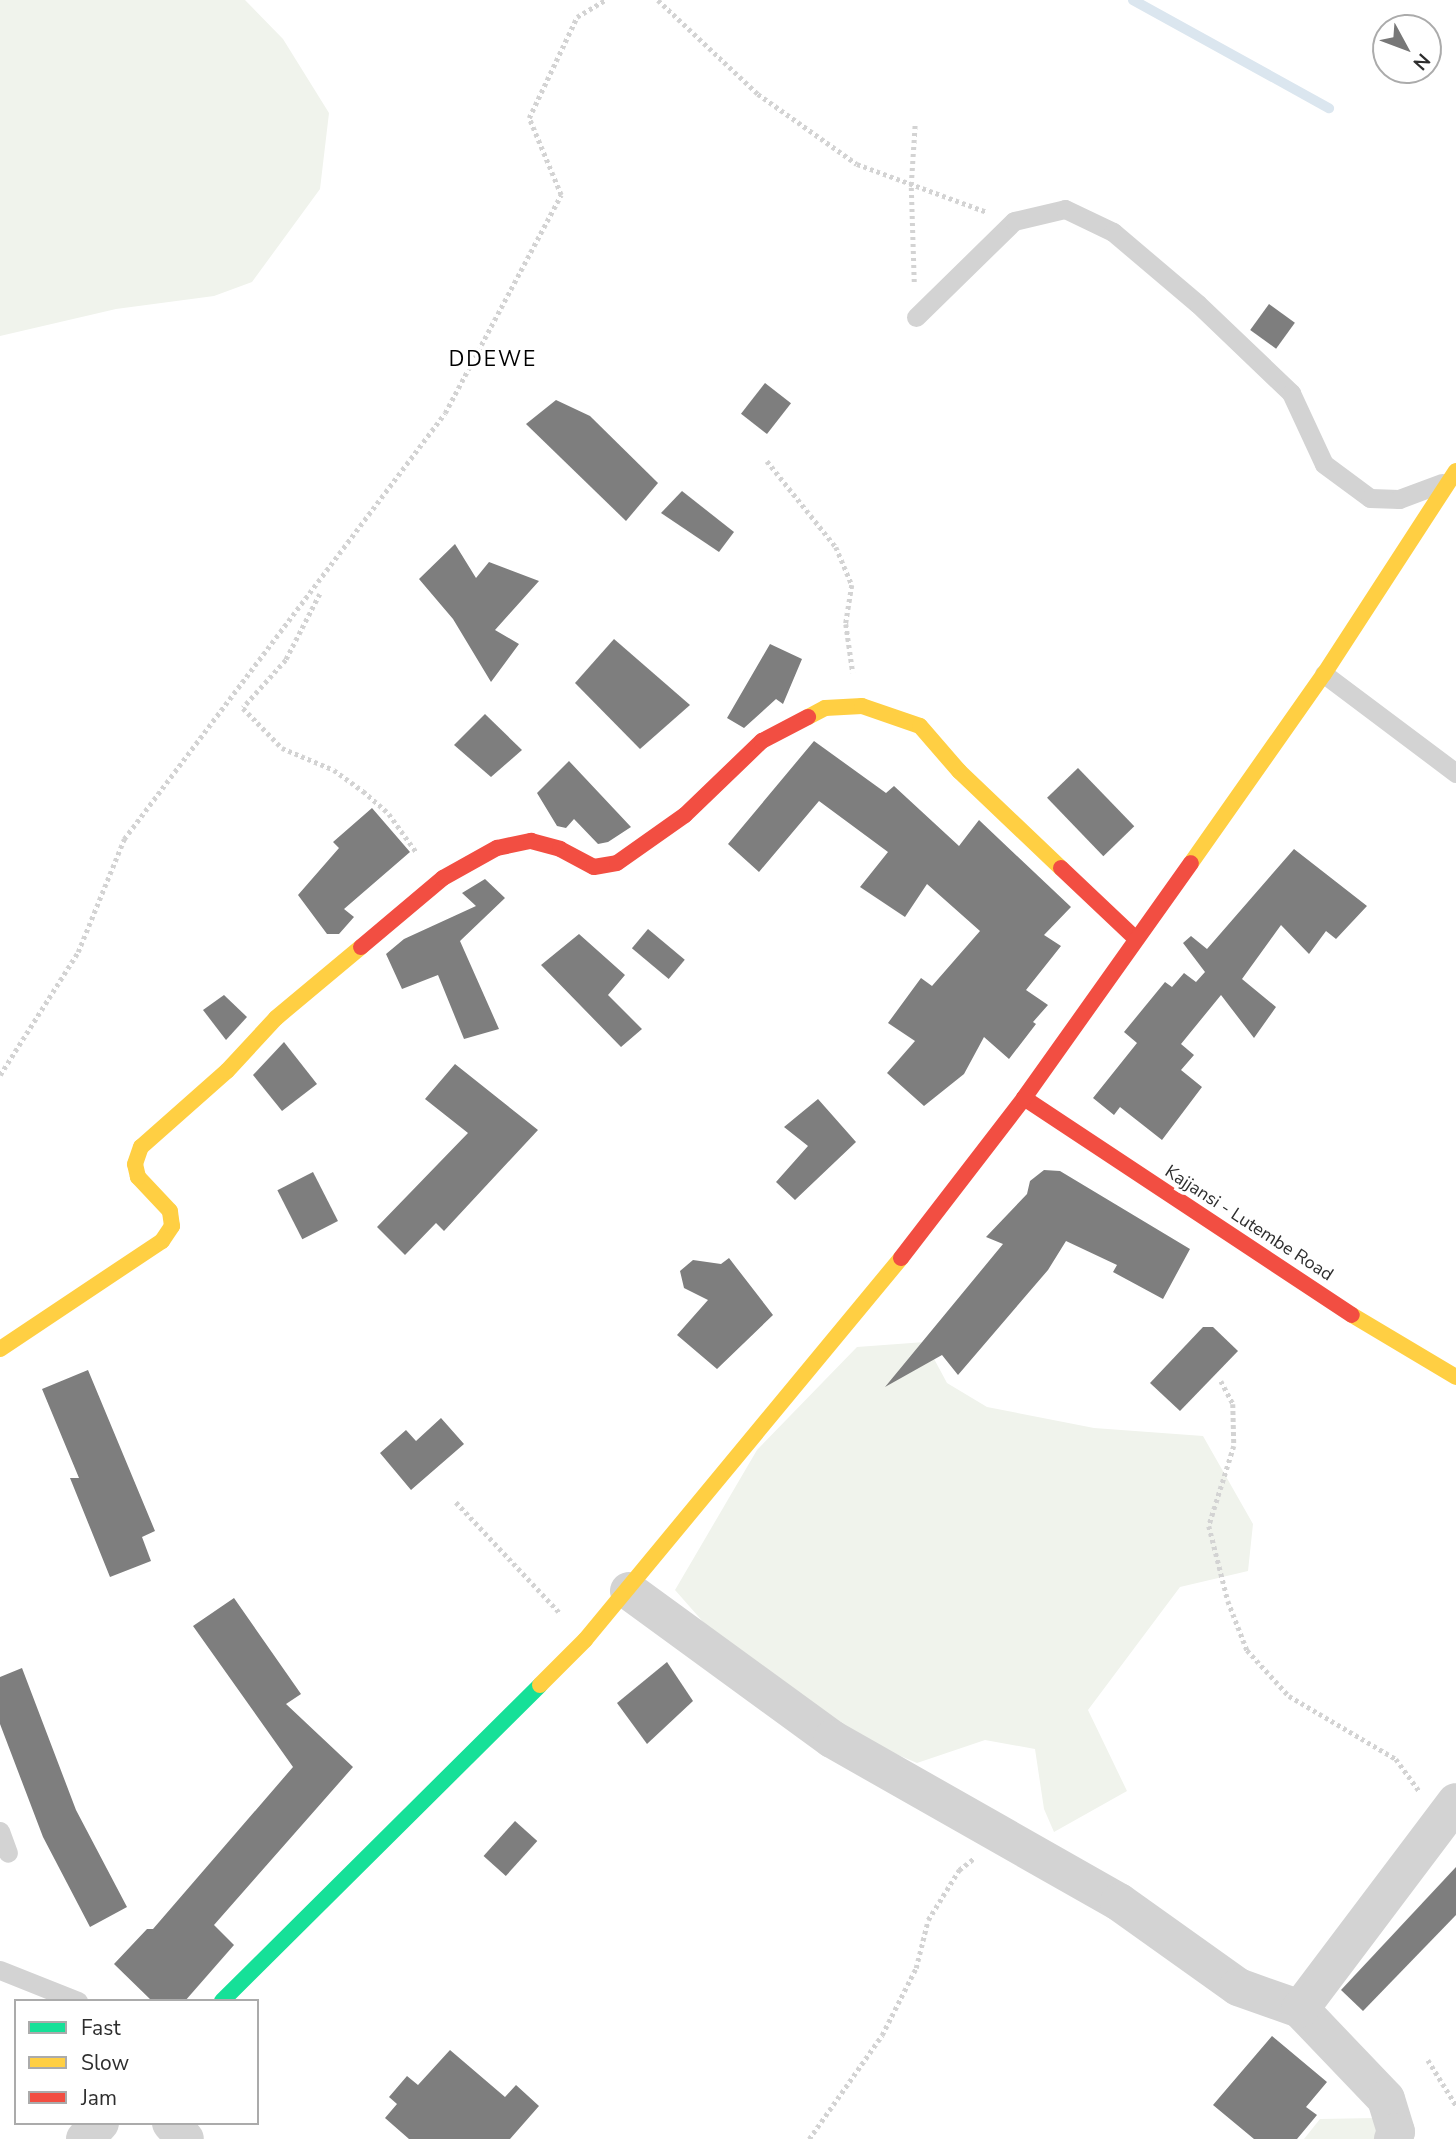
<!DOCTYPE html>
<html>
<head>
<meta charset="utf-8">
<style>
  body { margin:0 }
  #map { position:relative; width:1456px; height:2139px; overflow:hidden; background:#fff; font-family:"Nunito Sans",sans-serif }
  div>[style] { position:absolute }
  .green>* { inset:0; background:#f0f3ec }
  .stream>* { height:10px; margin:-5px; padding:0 5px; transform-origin:5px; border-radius:5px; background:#dbe6ef }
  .building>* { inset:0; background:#7e7e7e; transform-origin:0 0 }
  .path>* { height:4.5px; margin-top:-2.25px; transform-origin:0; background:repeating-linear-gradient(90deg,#d3d3d3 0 3.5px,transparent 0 7px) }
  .lane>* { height:19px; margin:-9.5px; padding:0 9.5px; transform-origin:9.5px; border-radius:9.5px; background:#d3d3d3 }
  .street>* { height:38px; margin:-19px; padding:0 19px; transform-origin:19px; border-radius:19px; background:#d3d3d3 }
  .fast>* { height:16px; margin:-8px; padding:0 8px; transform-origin:8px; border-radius:8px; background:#16e098 }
  .slow>* { height:16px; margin:-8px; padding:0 8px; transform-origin:8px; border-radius:8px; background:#ffcf43 }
  .jam>* { height:16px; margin:-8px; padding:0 8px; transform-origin:8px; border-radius:8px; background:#f24e42 }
  span { translate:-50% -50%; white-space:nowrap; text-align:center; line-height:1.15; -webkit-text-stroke:7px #fff; paint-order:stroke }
  .street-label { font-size:18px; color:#2e2e2e }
  .quarter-label { font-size:21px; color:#000; letter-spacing:2px }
  .legend { position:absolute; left:14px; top:1999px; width:245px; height:126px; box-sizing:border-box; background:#fff; border:2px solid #ababab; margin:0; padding:9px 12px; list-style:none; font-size:21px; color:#2e2e2e }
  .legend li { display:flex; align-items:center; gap:14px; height:35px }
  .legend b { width:35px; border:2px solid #ababab }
  .north { position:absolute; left:1372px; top:14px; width:70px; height:70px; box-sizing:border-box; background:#fff; border:2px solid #ababab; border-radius:50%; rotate:131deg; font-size:19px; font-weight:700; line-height:28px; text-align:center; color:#2e2e2e }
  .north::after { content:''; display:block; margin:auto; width:24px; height:32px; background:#777; clip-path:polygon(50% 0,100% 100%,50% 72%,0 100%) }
</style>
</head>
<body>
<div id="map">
  <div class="green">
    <i style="clip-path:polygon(0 0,245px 0,283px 39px,329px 113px,320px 189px,252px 282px,214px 296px,116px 309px,0 336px)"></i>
    <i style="clip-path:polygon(925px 1342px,947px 1383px,987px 1407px,1094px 1428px,1203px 1436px,1253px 1524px,1248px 1571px,1180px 1587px,1088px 1710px,1127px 1791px,1054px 1832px,1044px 1809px,1035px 1749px,985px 1740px,917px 1763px,804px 1715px,727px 1649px,675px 1590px,757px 1450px,857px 1347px)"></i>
    <i style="clip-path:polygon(1375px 2118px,1380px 2139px,1304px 2139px,1320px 2119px)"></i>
  </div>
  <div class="stream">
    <i style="left:1133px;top:0;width:224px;rotate:28.9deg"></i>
  </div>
  <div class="building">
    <i style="left:1269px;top:304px;width:32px;height:32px;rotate:36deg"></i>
    <i style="left:765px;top:383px;width:33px;height:39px;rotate:38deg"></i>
    <i style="clip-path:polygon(556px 400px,590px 416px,658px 483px,626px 521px,526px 424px)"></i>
    <i style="clip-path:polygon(682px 491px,734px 532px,719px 552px,661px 513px)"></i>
    <i style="clip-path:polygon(455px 544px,476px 578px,489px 562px,539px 581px,495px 630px,519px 644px,491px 682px,453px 619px,419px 579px)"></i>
    <i style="clip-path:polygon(614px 639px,690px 705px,640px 749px,575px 683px)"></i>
    <i style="clip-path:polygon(770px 644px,802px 659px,783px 704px,776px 699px,744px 728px,727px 718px)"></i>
    <i style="clip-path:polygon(485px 714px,522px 750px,491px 777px,454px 745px)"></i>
    <i style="clip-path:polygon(814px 741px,886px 793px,894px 786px,959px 846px,979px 820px,1071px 907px,1044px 935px,1061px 946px,1026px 990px,1048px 1005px,1033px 1022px,1036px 1024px,1009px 1059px,984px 1037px,964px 1074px,924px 1106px,887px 1073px,915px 1041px,888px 1023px,921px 978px,932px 986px,980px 931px,927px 884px,905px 917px,860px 887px,888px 852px,819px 801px,759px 872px,728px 844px)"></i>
    <i style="clip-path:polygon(569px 761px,631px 827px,608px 842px,598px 844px,574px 819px,566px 828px,557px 826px,537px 793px)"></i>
    <i style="left:1078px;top:768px;width:81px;height:43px;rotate:46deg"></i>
    <i style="clip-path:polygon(372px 808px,410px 852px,344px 909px,354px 917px,339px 934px,327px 934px,298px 895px,339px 848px,333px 842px)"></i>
    <i style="clip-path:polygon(1294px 849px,1367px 906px,1336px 939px,1326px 931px,1309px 954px,1281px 925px,1242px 979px,1276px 1007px,1254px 1038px,1221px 995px,1181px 1044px,1194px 1055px,1181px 1070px,1202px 1087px,1162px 1140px,1120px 1107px,1114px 1115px,1093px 1098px,1137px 1043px,1124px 1032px,1165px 982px,1172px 987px,1184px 973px,1196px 982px,1205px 972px,1183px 943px,1191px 936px,1207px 949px)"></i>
    <i style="clip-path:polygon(485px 879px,505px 898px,460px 941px,499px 1029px,464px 1039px,438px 975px,402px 989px,386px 954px,404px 939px,476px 906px,462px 893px)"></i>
    <i style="left:648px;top:929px;width:48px;height:25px;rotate:40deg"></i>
    <i style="clip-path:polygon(579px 934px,625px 975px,608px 995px,642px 1029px,621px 1047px,541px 965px)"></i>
    <i style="clip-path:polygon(224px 995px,247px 1017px,226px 1040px,203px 1010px)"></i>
    <i style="clip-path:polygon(284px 1042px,317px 1084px,282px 1111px,253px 1075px)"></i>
    <i style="clip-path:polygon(455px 1064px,538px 1130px,444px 1231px,436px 1223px,405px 1255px,377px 1227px,468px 1133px,425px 1099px)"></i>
    <i style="clip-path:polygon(818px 1099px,856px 1142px,795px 1200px,776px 1182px,808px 1146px,784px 1127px)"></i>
    <i style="clip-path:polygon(1044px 1170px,1060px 1171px,1190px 1249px,1163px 1299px,1113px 1272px,1117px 1265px,1066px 1241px,1048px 1270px,958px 1375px,942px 1355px,885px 1387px,1003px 1244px,986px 1237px,1027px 1194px,1030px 1181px)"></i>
    <i style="left:313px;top:1172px;width:55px;height:40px;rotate:63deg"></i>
    <i style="clip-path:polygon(729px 1258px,773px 1315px,717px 1369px,677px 1335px,708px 1300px,684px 1288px,680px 1271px,693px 1260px,721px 1264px)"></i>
    <i style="clip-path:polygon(1203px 1327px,1213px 1327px,1238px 1351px,1180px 1411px,1150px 1383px)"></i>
    <i style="clip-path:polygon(88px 1370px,155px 1531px,142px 1537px,151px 1561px,110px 1577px,70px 1478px,79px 1478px,42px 1389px)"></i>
    <i style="clip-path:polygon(441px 1418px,464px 1444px,411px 1490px,380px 1453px,406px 1430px,416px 1441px)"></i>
    <i style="clip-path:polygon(234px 1598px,301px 1694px,286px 1704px,353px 1767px,214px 1925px,234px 1945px,185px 2001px,152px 2001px,114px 1964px,147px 1929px,153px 1929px,293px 1767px,193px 1626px)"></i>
    <i style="clip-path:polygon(667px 1662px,693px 1701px,647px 1744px,617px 1703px)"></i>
    <i style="clip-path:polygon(22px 1668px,76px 1810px,127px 1907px,90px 1927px,43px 1837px,0 1724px,0 1677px)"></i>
    <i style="left:515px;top:1821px;width:30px;height:47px;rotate:42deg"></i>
    <i style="clip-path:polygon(1456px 1867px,1456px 1915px,1363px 2011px,1341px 1990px)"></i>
    <i style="clip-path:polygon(1272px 2036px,1327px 2082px,1306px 2107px,1317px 2115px,1297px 2139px,1254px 2139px,1213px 2105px)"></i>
    <i style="clip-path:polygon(450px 2050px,505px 2097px,516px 2085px,539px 2106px,510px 2139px,409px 2139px,385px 2118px,397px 2104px,389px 2097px,407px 2076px,418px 2085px)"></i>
  </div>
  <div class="path">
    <i style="left:658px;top:0;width:137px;rotate:43.2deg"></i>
    <i style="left:758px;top:94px;width:121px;rotate:35.3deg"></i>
    <i style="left:857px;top:164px;width:139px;rotate:20.3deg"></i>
    <i style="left:914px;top:282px;width:97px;rotate:-91.8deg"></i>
    <i style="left:911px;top:185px;width:62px;rotate:-86.3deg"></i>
    <i style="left:767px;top:461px;width:110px;rotate:51.3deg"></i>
    <i style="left:836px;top:547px;width:41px;rotate:67.2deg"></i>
    <i style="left:852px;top:585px;width:39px;rotate:99deg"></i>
    <i style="left:846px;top:624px;width:49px;rotate:81.9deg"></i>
    <i style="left:320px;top:594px;width:74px;rotate:117.3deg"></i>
    <i style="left:286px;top:660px;width:64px;rotate:131.9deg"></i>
    <i style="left:243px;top:708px;width:56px;rotate:45.7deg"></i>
    <i style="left:282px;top:748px;width:56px;rotate:22.9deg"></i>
    <i style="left:334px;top:770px;width:36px;rotate:36deg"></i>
    <i style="left:363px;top:791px;width:35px;rotate:41deg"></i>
    <i style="left:389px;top:814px;width:48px;rotate:54.3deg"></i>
    <i style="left:0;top:1075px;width:146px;rotate:-57.6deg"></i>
    <i style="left:78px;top:952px;width:122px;rotate:-67.8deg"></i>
    <i style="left:124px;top:839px;width:533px;rotate:-53deg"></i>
    <i style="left:445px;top:413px;width:247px;rotate:-62deg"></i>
    <i style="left:561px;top:195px;width:83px;rotate:-112.6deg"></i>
    <i style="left:529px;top:118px;width:112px;rotate:-64.6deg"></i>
    <i style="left:577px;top:17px;width:33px;rotate:-31deg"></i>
    <i style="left:1221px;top:1381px;width:26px;rotate:62deg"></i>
    <i style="left:1233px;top:1404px;width:42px;rotate:88.6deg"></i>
    <i style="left:1234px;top:1446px;width:84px;rotate:107.4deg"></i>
    <i style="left:1209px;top:1526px;width:77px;rotate:75.8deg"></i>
    <i style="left:1228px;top:1601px;width:53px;rotate:68.8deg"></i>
    <i style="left:1247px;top:1650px;width:62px;rotate:47.6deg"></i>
    <i style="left:1289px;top:1696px;width:124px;rotate:30.5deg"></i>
    <i style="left:1396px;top:1759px;width:39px;rotate:54deg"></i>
    <i style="left:456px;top:1502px;width:152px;rotate:46.9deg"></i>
    <i style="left:1428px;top:2060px;width:53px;rotate:58.1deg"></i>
    <i style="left:809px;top:2139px;width:127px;rotate:-54.9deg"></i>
    <i style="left:882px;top:2035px;width:75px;rotate:-63.1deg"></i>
    <i style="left:916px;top:1968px;width:49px;rotate:-76deg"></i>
    <i style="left:928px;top:1920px;width:59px;rotate:-58.2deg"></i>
    <i style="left:959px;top:1870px;width:18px;rotate:-38deg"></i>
  </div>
  <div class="lane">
    <i style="left:916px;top:317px;width:137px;rotate:-44.4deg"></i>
    <i style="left:1014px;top:221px;width:52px;rotate:-13.2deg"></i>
    <i style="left:1065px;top:209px;width:53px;rotate:25.6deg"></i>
    <i style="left:1113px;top:232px;width:111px;rotate:40.3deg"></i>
    <i style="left:1198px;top:304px;width:129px;rotate:43.7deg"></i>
    <i style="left:1291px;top:393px;width:78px;rotate:65.1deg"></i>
    <i style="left:1324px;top:464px;width:57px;rotate:36.5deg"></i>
    <i style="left:1370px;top:498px;width:29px;rotate:2deg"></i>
    <i style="left:1399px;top:499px;width:46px;rotate:-20.4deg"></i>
    <i style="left:1324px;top:674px;width:165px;rotate:36.9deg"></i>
    <i style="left:0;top:1831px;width:23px;rotate:70deg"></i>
    <i style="left:0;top:1970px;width:84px;rotate:21.7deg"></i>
  </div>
  <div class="street">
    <i style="left:629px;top:1591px;width:251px;rotate:36.1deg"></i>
    <i style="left:832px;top:1739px;width:330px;rotate:29.6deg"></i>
    <i style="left:1119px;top:1902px;width:146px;rotate:35.5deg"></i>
    <i style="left:1238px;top:1987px;width:66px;rotate:19.5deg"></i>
    <i style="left:1300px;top:2009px;width:124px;rotate:46.3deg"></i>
    <i style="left:1386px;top:2099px;width:34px;rotate:73deg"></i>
    <i style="left:1396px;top:2132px;width:8px;rotate:113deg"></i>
    <i style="left:1300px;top:2009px;width:259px;rotate:-53deg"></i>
    <i style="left:171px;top:2123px;width:21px;rotate:49deg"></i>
    <i style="left:85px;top:2139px;width:22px;rotate:-47deg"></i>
  </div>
  <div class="fast">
    <i style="left:222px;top:2001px;width:448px;rotate:-44.8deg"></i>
  </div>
  <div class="slow">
    <i style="left:808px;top:717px;width:19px;rotate:-28deg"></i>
    <i style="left:825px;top:708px;width:37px;rotate:-3deg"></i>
    <i style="left:862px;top:706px;width:61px;rotate:19deg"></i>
    <i style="left:920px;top:726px;width:60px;rotate:49.1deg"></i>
    <i style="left:959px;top:771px;width:141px;rotate:43.6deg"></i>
    <i style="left:1191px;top:863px;width:231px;rotate:-54.9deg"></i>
    <i style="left:1324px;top:674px;width:242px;rotate:-57deg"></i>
    <i style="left:1352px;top:1315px;width:121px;rotate:30.8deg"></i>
    <i style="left:0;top:1349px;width:195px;rotate:-33.7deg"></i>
    <i style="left:162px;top:1241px;width:18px;rotate:-56deg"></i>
    <i style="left:172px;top:1226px;width:15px;rotate:-98deg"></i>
    <i style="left:170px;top:1211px;width:47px;rotate:-133.3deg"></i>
    <i style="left:138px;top:1177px;width:13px;rotate:-103deg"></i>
    <i style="left:135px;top:1164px;width:18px;rotate:-71deg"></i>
    <i style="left:141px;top:1147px;width:115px;rotate:-41.5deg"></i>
    <i style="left:227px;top:1071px;width:72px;rotate:-47.2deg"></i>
    <i style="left:276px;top:1018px;width:111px;rotate:-39.9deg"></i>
    <i style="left:540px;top:1685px;width:64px;rotate:-45deg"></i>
    <i style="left:585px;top:1640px;width:496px;rotate:-50.4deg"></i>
  </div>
  <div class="jam">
    <i style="left:1061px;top:868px;width:100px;rotate:43.4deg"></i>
    <i style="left:361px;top:947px;width:107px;rotate:-40.1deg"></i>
    <i style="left:443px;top:878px;width:62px;rotate:-29.1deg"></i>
    <i style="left:497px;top:848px;width:35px;rotate:-12deg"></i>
    <i style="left:531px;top:841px;width:30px;rotate:15deg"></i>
    <i style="left:560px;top:849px;width:38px;rotate:28deg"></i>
    <i style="left:594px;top:867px;width:23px;rotate:-10deg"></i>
    <i style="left:617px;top:863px;width:83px;rotate:-35.2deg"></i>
    <i style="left:685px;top:815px;width:107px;rotate:-43.9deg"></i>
    <i style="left:762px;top:741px;width:52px;rotate:-27.6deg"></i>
    <i style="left:1024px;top:1098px;width:393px;rotate:33.5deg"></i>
    <i style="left:901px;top:1258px;width:202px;rotate:-52.4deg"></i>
    <i style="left:1024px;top:1098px;width:288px;rotate:-54.6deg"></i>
  </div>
  <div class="street-label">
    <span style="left:1249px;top:1223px;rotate:33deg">Kajjansi - Lutembe Road</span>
  </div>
  <div class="quarter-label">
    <span style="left:493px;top:359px">DDEWE</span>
  </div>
  <ul class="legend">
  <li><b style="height:9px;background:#16e098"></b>Fast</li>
  <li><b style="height:9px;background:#ffcf43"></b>Slow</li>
  <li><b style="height:9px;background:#f24e42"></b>Jam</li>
  </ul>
  <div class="north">N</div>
</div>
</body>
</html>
